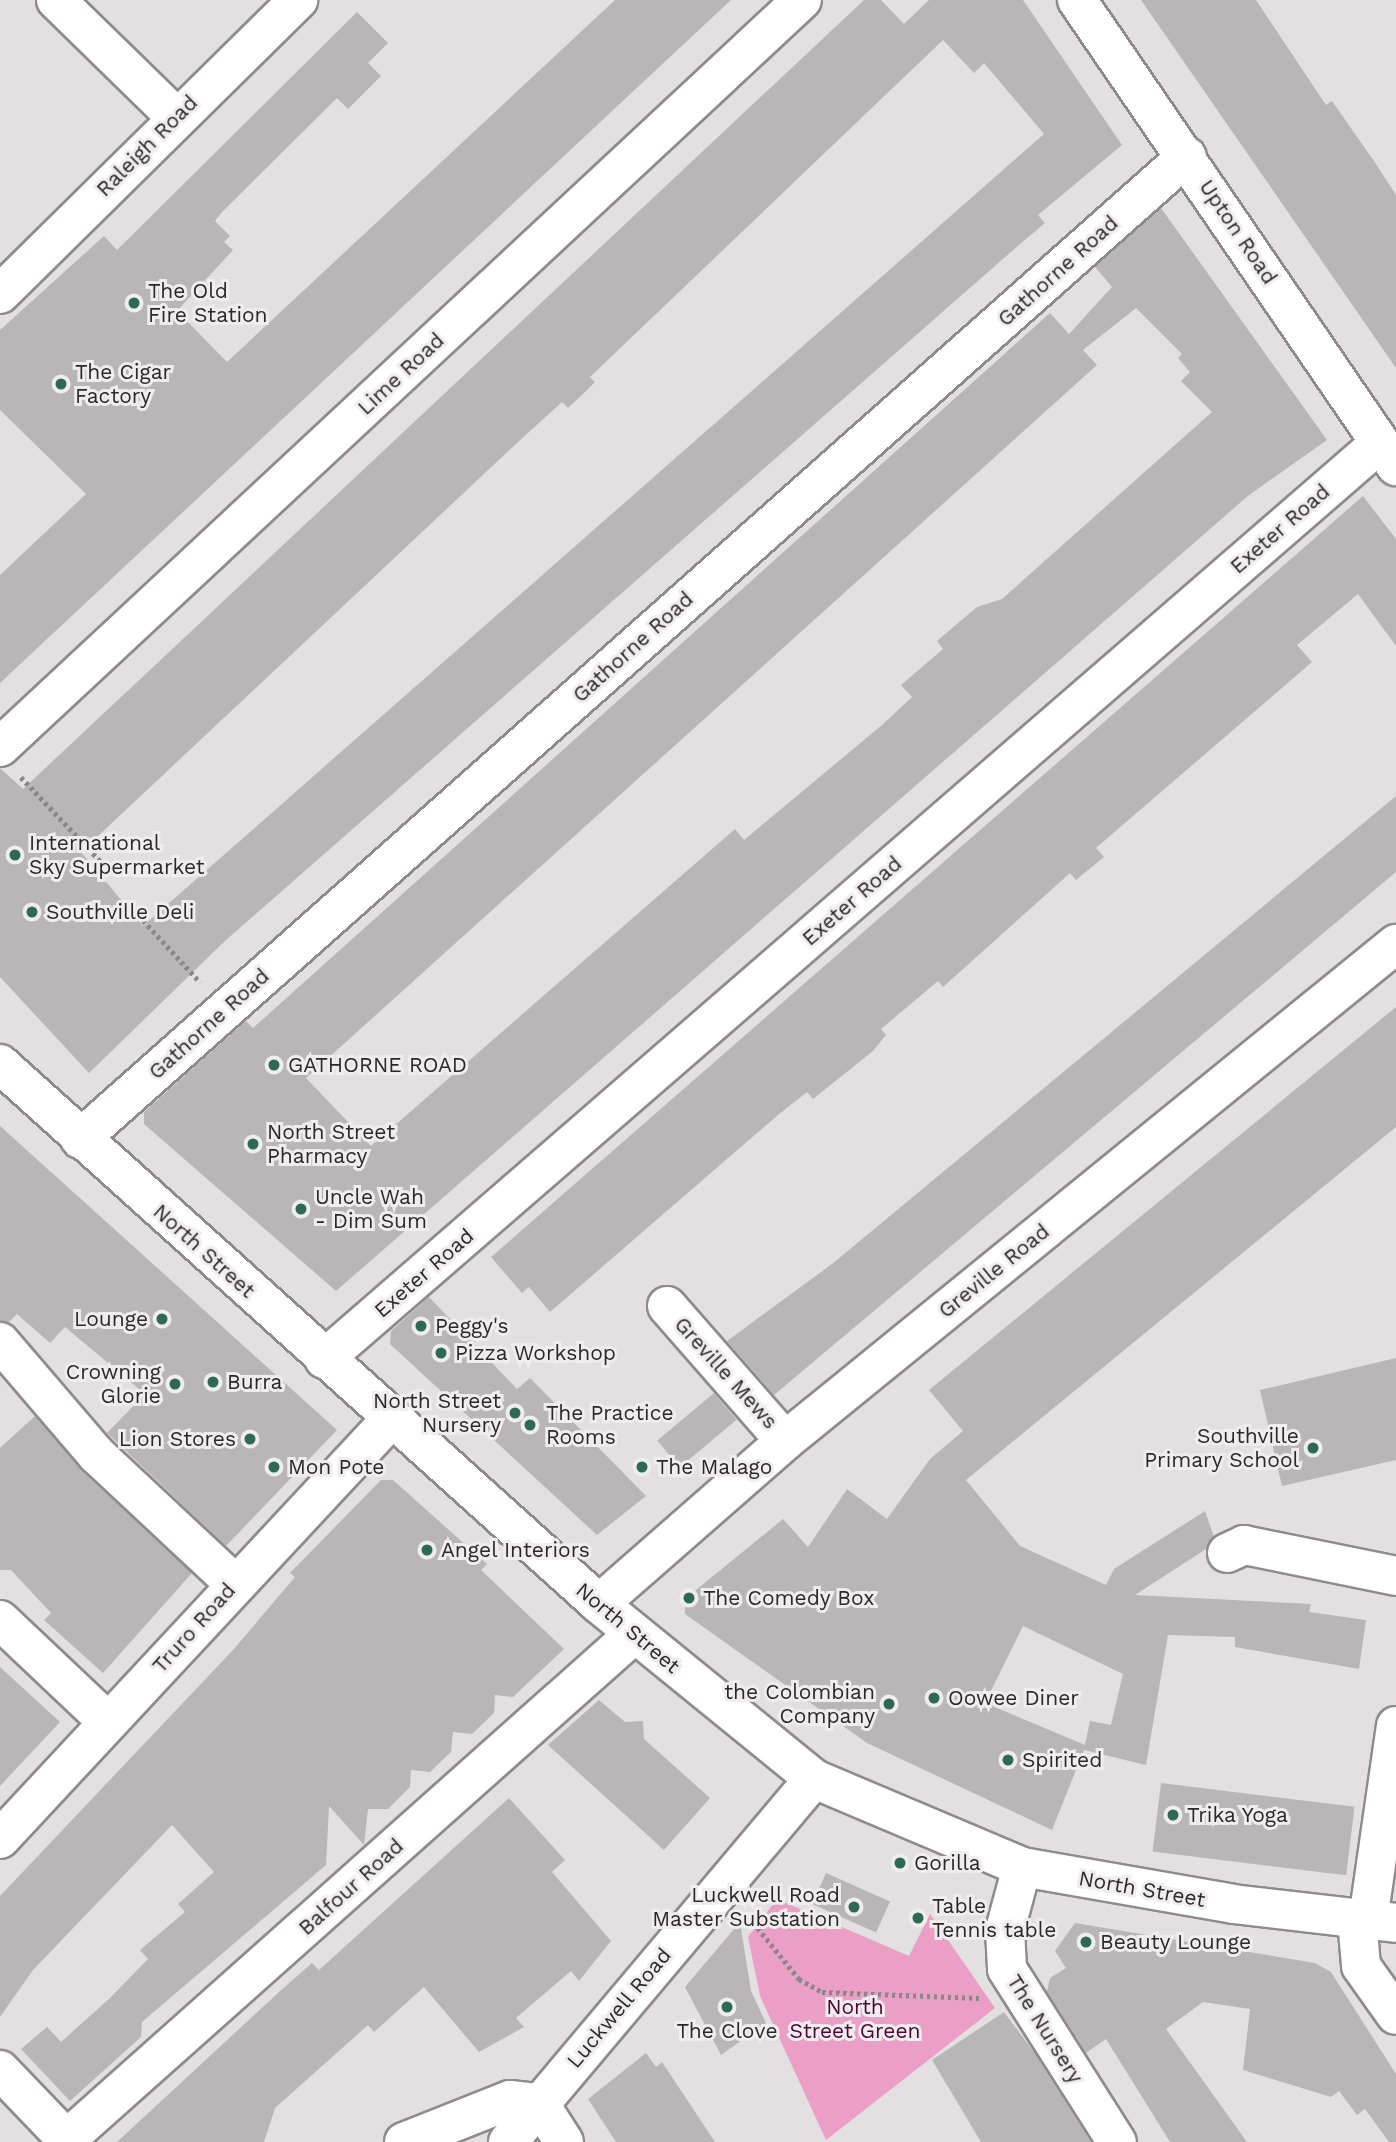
<!DOCTYPE html>
<html>
<head>
<meta charset="utf-8">
<style>
  body { margin:0 }
  #map { position:relative; width:1396px; height:2142px; overflow:hidden; background:#e3e0e1; font-family:"Work Sans",sans-serif }
  div>[style] { position:absolute }
  .green>* { inset:0; background:#ec9fc6 }
  .building>* { inset:0; background:#b9b6b7; transform-origin:0 0 }
  .path>* { height:4.5px; margin-top:-2.25px; transform-origin:0; background:repeating-linear-gradient(90deg,#8a8788 0 3.5px,transparent 0 7px) }
  .roads { filter:drop-shadow(2px 0 #8e8b8d) drop-shadow(-2px 0 #8e8b8d) drop-shadow(0 2px #8e8b8d) drop-shadow(0 -2px #8e8b8d) }
  .minor>* { height:38px; margin:-19px; padding:0 19px; transform-origin:19px; border-radius:19px; background:#fff }
  .major>* { height:38px; margin:-19px; padding:0 19px; transform-origin:19px; border-radius:19px; background:#fff }
  .dots>* { width:19px; height:19px; translate:-50% -50%; box-sizing:border-box; border:4px solid #f0edef; border-radius:50% }
  span { translate:-50% -50%; white-space:nowrap; text-align:center; line-height:1.15; -webkit-text-stroke:6px #f0edef; paint-order:stroke }
  .street-label { font-size:21px; color:#2a2929 }
  .poi-label { font-size:21px; color:#2a2929 }
  .left { translate:0 -50%; text-align:left }
  .right { translate:-100% -50%; text-align:right }
  .park-label { font-size:21px; color:#520036 }
</style>
</head>
<body>
<div id="map">
  <div class="green">
    <i style="clip-path:polygon(777px 1899px,909px 1956px,930px 1914px,995px 2008px,826px 2140px,760px 1996px,748px 1937px)"></i>
  </div>
  <div class="building">
    <i style="clip-path:polygon(615px 0,731px 0,0 683px,0 575px,86px 494px,0 410px,0 330px,104px 236px,117px 250px,357px 12px,388px 43px,368px 63px,381px 76px,348px 109px,337px 98px,222px 212px,215px 221px,230px 236px,224px 242px,233px 250px,177px 311px,227px 362px)"></i>
    <i style="clip-path:polygon(evenodd,864px 0,881px 0,904px 24px,929px 0,1023px 0,1122px 145px,1038px 215px,1045px 223px,1020px 244px,226px 940px,89px 1073px,0 977px,0 768px,23px 789px,864px 0,943px 40px,974px 73px,984px 63px,1044px 134px,143px 926px,81px 852px,518px 442px,562px 402px,568px 408px,581px 396px,595px 382px,590px 377px,943px 40px)"></i>
    <i style="clip-path:polygon(1141px 0,1256px 0,1326px 105px,1332px 101px,1376px 164px,1396px 195px,1396px 368px)"></i>
    <i style="clip-path:polygon(evenodd,1161px 208px,1327px 440px,1249px 495px,336px 1291px,144px 1124px,144px 1112px,246px 1021px,253px 1028px,1050px 313px,1069px 334px,1112px 287px,1095px 267px,1161px 208px,1136px 308px,1182px 354px,1178px 358px,1190px 372px,1181px 381px,1212px 412px,1002px 599px,977px 607px,937px 641px,943px 649px,901px 685px,912px 697px,882px 725px,744px 840px,735px 829px,371px 1146px,306px 1078px,1097px 365px,1083px 350px,1136px 308px)"></i>
    <i style="clip-path:polygon(1363px 496px,1396px 539px,1396px 646px,1358px 594px,1297px 645px,1312px 662px,1096px 848px,1104px 857px,1076px 880px,1070px 873px,943px 987px,938px 981px,881px 1029px,886px 1035px,873px 1051px,813px 1099px,807px 1092px,778px 1115px,550px 1312px,529px 1287px,522px 1293px,491px 1257px)"></i>
    <i style="clip-path:polygon(1396px 796px,1396px 872px,774px 1395px,727px 1341px,832px 1264px)"></i>
    <i style="clip-path:polygon(evenodd,1396px 1007px,1396px 1127px,966px 1480px,1020px 1546px,1106px 1585px,1114px 1569px,1205px 1511px,1214px 1537px,1206px 1549px,1135px 1595px,1311px 1604px,1309px 1612px,1366px 1620px,1359px 1669px,1235px 1647px,1235px 1637px,1168px 1635px,1146px 1765px,1084px 1750px,1052px 1830px,867px 1743px,685px 1614px,685px 1599px,783px 1519px,808px 1547px,847px 1489px,887px 1519px,930px 1459px,963px 1431px,929px 1390px,1396px 1007px,1023px 1626px,1123px 1674px,1111px 1725px,1090px 1721px,1085px 1745px,985px 1703px,1023px 1626px)"></i>
    <i style="clip-path:polygon(0 1126px,337px 1430px,226px 1546px,107px 1433px,145px 1394px,65px 1327px,50px 1343px,17px 1314px,9px 1322px,0 1321px)"></i>
    <i style="clip-path:polygon(429px 1297px,517px 1389px,530px 1378px,646px 1496px,597px 1535px,390px 1344px,391px 1331px)"></i>
    <i style="clip-path:polygon(1396px 1358px,1396px 1460px,1282px 1486px,1260px 1390px)"></i>
    <i style="left:714px;top:1393px;width:35px;height:74px;rotate:50deg"></i>
    <i style="clip-path:polygon(35px 1416px,82px 1471px,192px 1573px,103px 1673px,44px 1620px,51px 1613px,11px 1570px,0 1570px,0 1448px)"></i>
    <i style="clip-path:polygon(381px 1480px,393px 1480px,487px 1564px,481px 1570px,564px 1649px,513px 1697px,495px 1695px,494px 1713px,472px 1734px,453px 1732px,451px 1752px,430px 1772px,411px 1770px,410px 1787px,388px 1809px,368px 1809px,364px 1845px,329px 1806px,326px 1865px,142px 2022px,141px 2037px,70px 2101px,21px 2049px,47px 2027px,61px 2042px,110px 1998px,148px 1959px,140px 1950px,185px 1912px,178px 1904px,214px 1872px,172px 1825px,33px 1970px,0 2017px,0 1896px,233px 1650px,295px 1577px,290px 1573px)"></i>
    <i style="clip-path:polygon(0 1667px,60px 1722px,0 1786px)"></i>
    <i style="clip-path:polygon(599px 1700px,625px 1722px,643px 1721px,644px 1739px,710px 1798px,664px 1850px,548px 1745px)"></i>
    <i style="left:1161px;top:1783px;width:195px;height:69px;rotate:7deg"></i>
    <i style="clip-path:polygon(509px 1798px,565px 1860px,552px 1872px,611px 1941px,579px 1981px,571px 1971px,516px 2018px,524px 2027px,479px 2052px,424px 1987px,374px 2032px,368px 2025px,275px 2108px,264px 2142px,117px 2142px,279px 1992px,312px 1963px,319px 1970px)"></i>
    <i style="left:826px;top:1873px;width:70px;height:34px;rotate:24deg"></i>
    <i style="clip-path:polygon(740px 1922px,751px 1991px,766px 2023px,721px 2055px,685px 1987px)"></i>
    <i style="clip-path:polygon(1075px 1923px,1315px 1963px,1331px 1972px,1396px 2074px,1396px 2142px,1389px 2142px,1365px 2109px,1357px 2115px,1339px 2091px,1331px 2097px,1243px 2070px,1250px 2009px,1203px 2002px,1166px 2029px,1247px 2142px,1170px 2142px,1106px 2039px,1086px 2053px,1047px 1992px,1050px 1978px,1066px 1968px,1055px 1951px)"></i>
    <i style="clip-path:polygon(1004px 2012px,1034px 2052px,1091px 2142px,981px 2142px,932px 2060px)"></i>
    <i style="clip-path:polygon(646px 2053px,656px 2067px,662px 2062px,715px 2142px,616px 2142px,588px 2099px)"></i>
  </div>
  <div class="path">
    <i style="left:21px;top:777px;width:118px;rotate:46.7deg"></i>
    <i style="left:129px;top:905px;width:105px;rotate:47.3deg"></i>
    <i style="left:749px;top:1917px;width:80px;rotate:51.1deg"></i>
    <i style="left:799px;top:1979px;width:26px;rotate:29deg"></i>
    <i style="left:822px;top:1992px;width:157px;rotate:2.2deg"></i>
  </div>
  <div class="roads">
    <div class="minor">
      <i style="left:56px;top:0;width:168px;rotate:44.3deg"></i>
      <i style="left:1077px;top:0;width:565px;rotate:55.61deg"></i>
      <i style="left:0;top:294px;width:419px;rotate:-44.6deg"></i>
      <i style="left:0;top:747px;width:1096px;rotate:-42.97deg"></i>
      <i style="left:80px;top:1139px;width:1480px;rotate:-41.6deg"></i>
      <i style="left:667px;top:1306px;width:179px;rotate:48.8deg"></i>
      <i style="left:0;top:1342px;width:149px;rotate:49.4deg"></i>
      <i style="left:97px;top:1455px;width:189px;rotate:43.1deg"></i>
      <i style="left:324px;top:1359px;width:1398px;rotate:-40.94deg"></i>
      <i style="left:1227px;top:1553px;width:19px;rotate:-25deg"></i>
      <i style="left:1244px;top:1545px;width:155px;rotate:11.5deg"></i>
      <i style="left:599px;top:1604px;width:247px;rotate:-41.2deg"></i>
      <i style="left:785px;top:1441px;width:788px;rotate:-39.13deg"></i>
      <i style="left:0;top:1620px;width:149px;rotate:43.4deg"></i>
      <i style="left:0;top:1839px;width:574px;rotate:-47.05deg"></i>
      <i style="left:1022px;top:1867px;width:65px;rotate:105.1deg"></i>
      <i style="left:1005px;top:1930px;width:39px;rotate:87deg"></i>
      <i style="left:1007px;top:1969px;width:205px;rotate:57.6deg"></i>
      <i style="left:1357px;top:1919px;width:47px;rotate:85.1deg"></i>
      <i style="left:1361px;top:1966px;width:60px;rotate:54.5deg"></i>
      <i style="left:1368px;top:1920px;width:196px;rotate:-81.8deg"></i>
      <i style="left:0;top:2070px;width:100px;rotate:46.2deg"></i>
      <i style="left:67px;top:2139px;width:759px;rotate:-41.69deg"></i>
      <i style="left:404px;top:2142px;width:114px;rotate:-21.6deg"></i>
      <i style="left:510px;top:2100px;width:29px;rotate:6deg"></i>
      <i style="left:539px;top:2103px;width:46px;rotate:57.3deg"></i>
      <i style="left:508px;top:2142px;width:475px;rotate:-49.9deg"></i>
    </div>
    <div class="major">
      <i style="left:0;top:1064px;width:806px;rotate:42.03deg"></i>
      <i style="left:599px;top:1604px;width:277px;rotate:39.1deg"></i>
      <i style="left:814px;top:1779px;width:226px;rotate:22.9deg"></i>
      <i style="left:1022px;top:1867px;width:214px;rotate:9.9deg"></i>
      <i style="left:1233px;top:1904px;width:164px;rotate:6.6deg"></i>
    </div>
  </div>
  <div class="dots">
    <i style="left:134px;top:303px;background:#2d6954"></i>
    <i style="left:61px;top:384px;background:#2d6954"></i>
    <i style="left:15px;top:855px;background:#2d6954"></i>
    <i style="left:32px;top:912px;background:#2d6954"></i>
    <i style="left:274px;top:1065px;background:#2d6954"></i>
    <i style="left:253px;top:1144px;background:#2d6954"></i>
    <i style="left:301px;top:1209px;background:#2d6954"></i>
    <i style="left:162px;top:1319px;background:#2d6954"></i>
    <i style="left:421px;top:1326px;background:#2d6954"></i>
    <i style="left:441px;top:1353px;background:#2d6954"></i>
    <i style="left:213px;top:1382px;background:#2d6954"></i>
    <i style="left:175px;top:1384px;background:#2d6954"></i>
    <i style="left:515px;top:1413px;background:#2d6954"></i>
    <i style="left:530px;top:1425px;background:#2d6954"></i>
    <i style="left:250px;top:1439px;background:#2d6954"></i>
    <i style="left:1313px;top:1448px;background:#2d6954"></i>
    <i style="left:274px;top:1467px;background:#2d6954"></i>
    <i style="left:642px;top:1467px;background:#2d6954"></i>
    <i style="left:427px;top:1550px;background:#2d6954"></i>
    <i style="left:689px;top:1598px;background:#2d6954"></i>
    <i style="left:934px;top:1698px;background:#2d6954"></i>
    <i style="left:889px;top:1704px;background:#2d6954"></i>
    <i style="left:1008px;top:1760px;background:#2d6954"></i>
    <i style="left:1173px;top:1815px;background:#2d6954"></i>
    <i style="left:900px;top:1863px;background:#2d6954"></i>
    <i style="left:854px;top:1907px;background:#2d6954"></i>
    <i style="left:918px;top:1918px;background:#2d6954"></i>
    <i style="left:1086px;top:1942px;background:#2d6954"></i>
    <i style="left:727px;top:2007px;background:#2d6954"></i>
  </div>
  <div class="street-label">
    <span style="left:147px;top:146px;rotate:-45deg">Raleigh Road</span>
    <span style="left:1238px;top:232px;rotate:56deg">Upton Road</span>
    <span style="left:1058px;top:271px;rotate:-42deg">Gathorne Road</span>
    <span style="left:401px;top:374px;rotate:-43deg">Lime Road</span>
    <span style="left:1280px;top:529px;rotate:-41deg">Exeter Road</span>
    <span style="left:633px;top:647px;rotate:-42deg">Gathorne Road</span>
    <span style="left:852px;top:901px;rotate:-41deg">Exeter Road</span>
    <span style="left:209px;top:1024px;rotate:-42deg">Gathorne Road</span>
    <span style="left:204px;top:1251px;rotate:42deg">North Street</span>
    <span style="left:994px;top:1271px;rotate:-39deg">Greville Road</span>
    <span style="left:424px;top:1273px;rotate:-41deg">Exeter Road</span>
    <span style="left:726px;top:1373px;rotate:48deg">Greville Mews</span>
    <span style="left:194px;top:1628px;rotate:-48deg">Truro Road</span>
    <span style="left:628px;top:1628px;rotate:40deg">North Street</span>
    <span style="left:351px;top:1887px;rotate:-42deg">Balfour Road</span>
    <span style="left:1142px;top:1889px;rotate:10deg">North Street</span>
    <span style="left:619px;top:2008px;rotate:-50deg">Luckwell Road</span>
    <span style="left:1045px;top:2029px;rotate:58deg">The Nursery</span>
  </div>
  <div class="poi-label">
    <span class="left" style="left:148px;top:303px">The Old<br>Fire Station</span>
    <span class="left" style="left:75px;top:384px">The Cigar<br>Factory</span>
    <span class="left" style="left:29px;top:855px">International<br>Sky Supermarket</span>
    <span class="left" style="left:46px;top:912px">Southville Deli</span>
    <span class="left" style="left:288px;top:1065px">GATHORNE ROAD</span>
    <span class="left" style="left:267px;top:1144px">North Street<br>Pharmacy</span>
    <span class="left" style="left:315px;top:1209px">Uncle Wah<br>- Dim Sum</span>
    <span class="right" style="left:148px;top:1319px">Lounge</span>
    <span class="left" style="left:435px;top:1326px">Peggy's</span>
    <span class="left" style="left:455px;top:1353px">Pizza Workshop</span>
    <span class="right" style="left:161px;top:1384px">Crowning<br>Glorie</span>
    <span class="left" style="left:227px;top:1382px">Burra</span>
    <span class="right" style="left:501px;top:1413px">North Street<br>Nursery</span>
    <span class="left" style="left:546px;top:1425px">The Practice<br>Rooms</span>
    <span class="right" style="left:1299px;top:1448px">Southville<br>Primary School</span>
    <span class="right" style="left:236px;top:1439px">Lion Stores</span>
    <span class="left" style="left:288px;top:1467px">Mon Pote</span>
    <span class="left" style="left:656px;top:1467px">The Malago</span>
    <span class="left" style="left:441px;top:1550px">Angel Interiors</span>
    <span class="left" style="left:703px;top:1598px">The Comedy Box</span>
    <span class="right" style="left:875px;top:1704px">the Colombian<br>Company</span>
    <span class="left" style="left:948px;top:1698px">Oowee Diner</span>
    <span class="left" style="left:1022px;top:1760px">Spirited</span>
    <span class="left" style="left:1187px;top:1815px">Trika Yoga</span>
    <span class="left" style="left:914px;top:1863px">Gorilla</span>
    <span class="right" style="left:840px;top:1907px">Luckwell Road<br>Master Substation</span>
    <span class="left" style="left:932px;top:1918px">Table<br>Tennis table</span>
    <span class="left" style="left:1100px;top:1942px">Beauty Lounge</span>
    <span style="left:727px;top:2031px">The Clove</span>
  </div>
  <div class="park-label">
    <span style="left:855px;top:2019px">North<br>Street Green</span>
  </div>
</div>
</body>
</html>
